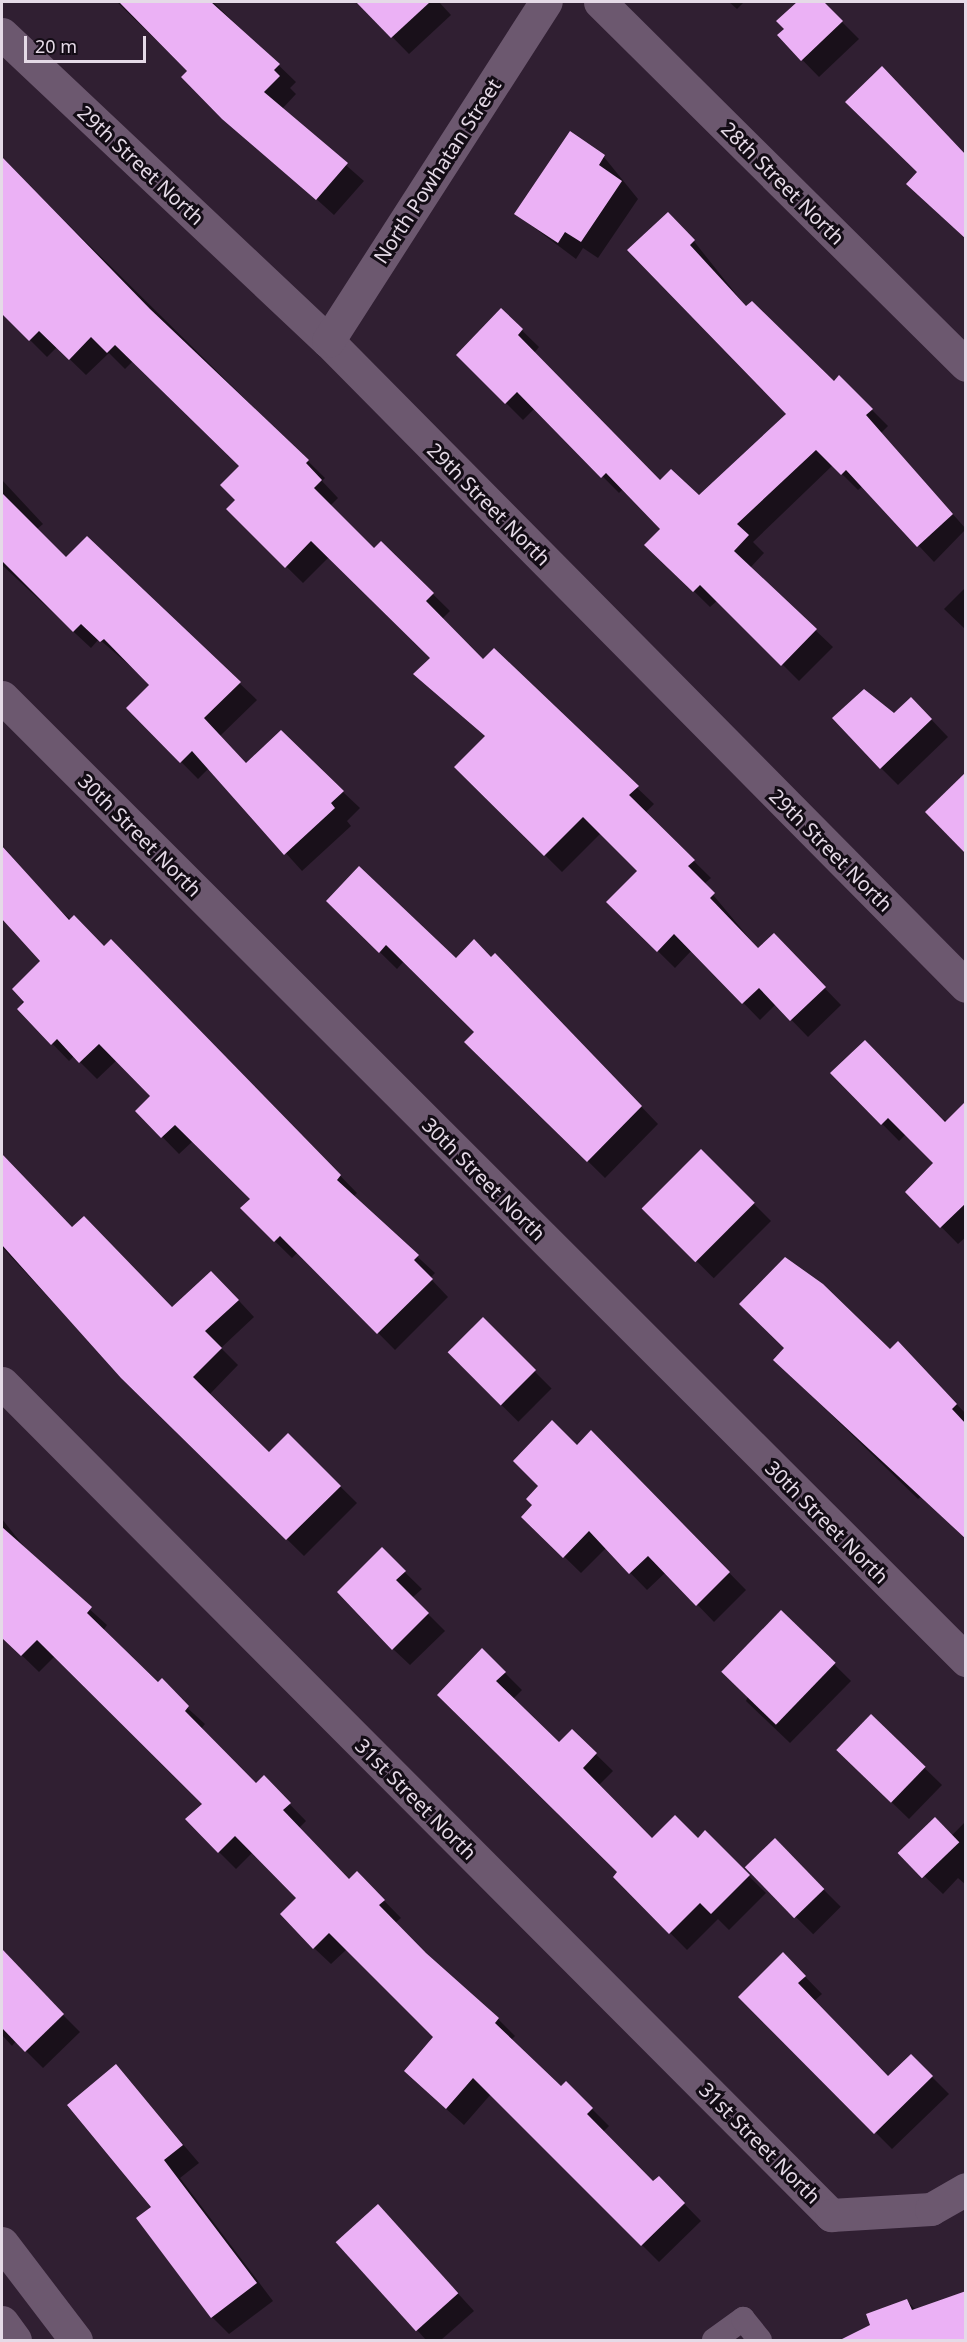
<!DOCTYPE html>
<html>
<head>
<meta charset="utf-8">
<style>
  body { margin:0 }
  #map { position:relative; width:967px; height:2342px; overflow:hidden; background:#301f32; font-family:"Noto Sans",sans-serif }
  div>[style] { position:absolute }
  .shadow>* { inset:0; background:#0007; transform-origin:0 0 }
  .building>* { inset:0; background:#ebb1f5; transform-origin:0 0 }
  .service>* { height:24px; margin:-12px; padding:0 12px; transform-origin:12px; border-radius:12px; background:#6c586f }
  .minor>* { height:33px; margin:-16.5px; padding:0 16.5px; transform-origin:16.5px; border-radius:16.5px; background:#6c586f }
  .tertiary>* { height:33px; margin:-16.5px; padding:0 16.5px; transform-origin:16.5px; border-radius:16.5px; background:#6c586f }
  span { translate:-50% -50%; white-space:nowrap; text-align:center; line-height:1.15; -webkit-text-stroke:6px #130c15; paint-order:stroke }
  .street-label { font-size:20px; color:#e5dae7 }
  .frame { position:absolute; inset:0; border:3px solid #e5dae7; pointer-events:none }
  .scale { position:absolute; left:24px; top:36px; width:122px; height:27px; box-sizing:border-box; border:3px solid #e5dae7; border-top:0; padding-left:8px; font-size:18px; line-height:21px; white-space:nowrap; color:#e5dae7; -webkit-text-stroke:4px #130c15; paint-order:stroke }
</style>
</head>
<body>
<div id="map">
  <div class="shadow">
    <i style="clip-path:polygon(117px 2px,213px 2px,296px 82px,290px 88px,296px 94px,282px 109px,364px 181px,334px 215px,200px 94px,189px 72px)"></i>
    <i style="clip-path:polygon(358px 2px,439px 2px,451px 15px,409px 54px)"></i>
    <i style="clip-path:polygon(729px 2px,744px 2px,737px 9px)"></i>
    <i style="clip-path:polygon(802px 2px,808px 8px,822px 2px,859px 39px,819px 77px,779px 36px,786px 29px,778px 21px)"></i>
    <i style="clip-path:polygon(570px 133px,604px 157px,638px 199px,598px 258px,583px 248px,576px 259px,516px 214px)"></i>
    <i style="clip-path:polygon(2px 159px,325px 478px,322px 481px,338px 498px,330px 506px,374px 550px,381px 543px,450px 611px,442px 619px,483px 661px,494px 651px,654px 804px,645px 813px,711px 878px,704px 884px,759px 950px,773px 935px,841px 1005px,808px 1037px,776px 1004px,760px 1020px,692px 950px,675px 968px,608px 902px,639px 871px,601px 833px,562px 872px,456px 767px,486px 737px,416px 674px,432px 658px,329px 557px,303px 583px,228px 509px,237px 500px,241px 466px,133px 361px,125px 369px,109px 353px,86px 375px,57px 347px,47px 357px,2px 312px,30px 283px,2px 256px)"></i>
    <i style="clip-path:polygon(685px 230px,747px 308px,834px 383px,839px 377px,888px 426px,881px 433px,966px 529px,934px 562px,863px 486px,858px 490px,833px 465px,753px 542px,764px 553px,750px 568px,833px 647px,799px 681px,718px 600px,710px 607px,647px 545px,662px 529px,623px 489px,619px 493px,535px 408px,523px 420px,458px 355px,501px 310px,539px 347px,534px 353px,660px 482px,699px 497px,788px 414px,629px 250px)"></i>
    <i style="clip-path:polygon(2px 480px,43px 524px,36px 530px,66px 559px,87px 538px,257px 700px,220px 736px,246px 764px,343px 792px,360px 808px,347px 821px,351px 826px,302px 871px,209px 768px,198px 779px,128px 708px,152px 685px,99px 639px,91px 648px,2px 565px)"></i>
    <i style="clip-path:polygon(966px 587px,966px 630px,944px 609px)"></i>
    <i style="clip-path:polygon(894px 715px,928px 716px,948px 737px,898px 785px,881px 768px)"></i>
    <i style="clip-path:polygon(2px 845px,31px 879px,2px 905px)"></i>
    <i style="clip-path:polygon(328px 901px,456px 960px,491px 959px,512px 972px,658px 1124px,605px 1178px,466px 1042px,476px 1032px,404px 961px,397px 969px)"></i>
    <i style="clip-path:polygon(50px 902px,104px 948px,111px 941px,357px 1193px,353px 1197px,435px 1273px,430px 1278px,448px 1297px,395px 1350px,298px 1252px,292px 1258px,242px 1209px,252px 1199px,193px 1141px,179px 1154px,137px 1111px,152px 1096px,117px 1060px,97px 1079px,74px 1056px,69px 1061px,19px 1009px,42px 961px)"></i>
    <i style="clip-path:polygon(832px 1073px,966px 1129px,966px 1237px,958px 1244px,907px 1192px,935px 1163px,906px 1134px,899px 1141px)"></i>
    <i style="left:701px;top:1151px;width:99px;height:81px;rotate:45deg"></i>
    <i style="clip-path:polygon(5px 1160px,72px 1229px,172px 1309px,228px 1289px,254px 1317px,221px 1348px,238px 1365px,209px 1395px,269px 1454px,288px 1435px,357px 1503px,304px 1556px,122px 1377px,2px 1247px)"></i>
    <i style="left:483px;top:1320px;width:97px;height:47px;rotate:45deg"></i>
    <i style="clip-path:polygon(890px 1351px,915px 1360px,966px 1414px,966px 1463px,918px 1499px,775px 1360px)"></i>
    <i style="clip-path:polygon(591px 1432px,746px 1590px,714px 1622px,666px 1572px,647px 1590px,606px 1548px,581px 1573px,540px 1533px,534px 1505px)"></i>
    <i style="clip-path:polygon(2px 1519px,33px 1558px,107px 1625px,103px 1631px,205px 1724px,201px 1729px,256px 1785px,264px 1778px,306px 1821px,299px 1828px,349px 1881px,357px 1873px,401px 1918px,395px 1923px,427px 1956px,498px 2019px,515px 2036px,511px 2040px,561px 2089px,566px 2083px,609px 2126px,603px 2132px,653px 2183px,659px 2178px,701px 2221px,659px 2262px,491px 2094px,464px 2125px,423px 2088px,435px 2037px,347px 1949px,331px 1964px,314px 1948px,282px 1914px,298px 1899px,253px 1852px,236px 1869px,219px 1852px,204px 1804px,55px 1656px,39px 1672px,2px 1636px)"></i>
    <i style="clip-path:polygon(382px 1550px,422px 1589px,412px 1598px,445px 1631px,410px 1665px,393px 1649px)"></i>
    <i style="clip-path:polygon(781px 1612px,851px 1681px,790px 1743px,746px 1701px)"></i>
    <i style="clip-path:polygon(482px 1650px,522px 1690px,513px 1699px,559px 1744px,572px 1731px,613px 1771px,598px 1786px,652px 1840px,698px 1840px,705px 1833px,766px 1893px,729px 1930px,718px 1919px,687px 1950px,615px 1877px,619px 1873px,439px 1695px)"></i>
    <i style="clip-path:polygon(871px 1716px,942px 1785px,909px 1819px,855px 1767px)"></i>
    <i style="clip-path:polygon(966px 1821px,966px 1885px,958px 1878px,943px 1894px,918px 1870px)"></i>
    <i style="left:775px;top:1841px;width:93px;height:39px;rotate:45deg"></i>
    <i style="clip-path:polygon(2px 1954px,80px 2032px,43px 2068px,16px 2041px,12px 2046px,2px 2035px)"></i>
    <i style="clip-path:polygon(783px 1954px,822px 1994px,814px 2001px,888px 2077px,911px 2056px,949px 2094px,892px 2149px,741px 1997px)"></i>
    <i style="clip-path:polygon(116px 2066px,199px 2163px,180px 2178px,273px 2301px,229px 2334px,212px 2317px,154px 2207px)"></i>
    <i style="clip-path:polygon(378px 2206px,474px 2311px,441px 2340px,426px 2340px,338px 2242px)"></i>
    <i style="clip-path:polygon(966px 2299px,966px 2340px,877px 2340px,868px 2315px,907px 2301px,916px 2310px)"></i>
  </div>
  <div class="building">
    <i style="clip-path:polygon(119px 2px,211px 2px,280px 64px,274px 70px,280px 76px,264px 92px,348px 163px,316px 200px,222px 119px,181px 77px,187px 71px)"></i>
    <i style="clip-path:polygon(356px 2px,430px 2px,391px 38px)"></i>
    <i style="clip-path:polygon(797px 2px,824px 2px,843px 21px,801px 61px,777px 35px,784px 29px,776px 21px)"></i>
    <i style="clip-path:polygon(882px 66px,966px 155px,966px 239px,906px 184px,917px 172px,845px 102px)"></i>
    <i style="clip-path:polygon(570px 131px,605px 155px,599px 165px,622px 181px,581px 242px,565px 232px,558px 243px,514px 214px)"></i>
    <i style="clip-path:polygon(2px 157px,150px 309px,309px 460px,306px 463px,322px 480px,314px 488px,374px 548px,381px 541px,434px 593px,426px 601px,483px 659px,494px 648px,639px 786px,629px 795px,695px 860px,688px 866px,715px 893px,710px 898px,758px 948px,774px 933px,826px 987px,790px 1021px,759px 988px,742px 1004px,674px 934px,657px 952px,606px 902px,637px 871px,583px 817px,544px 856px,454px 767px,485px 736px,413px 674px,430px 658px,311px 541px,285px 568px,226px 509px,235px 500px,220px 485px,239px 466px,115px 345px,107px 353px,91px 337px,69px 360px,39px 331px,29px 341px,2px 314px)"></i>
    <i style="clip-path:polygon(668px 212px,695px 240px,690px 245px,746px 306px,752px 301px,834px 381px,839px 375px,873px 409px,866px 415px,953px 514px,917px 547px,846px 470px,841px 475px,816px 450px,737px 524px,749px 535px,734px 551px,817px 629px,781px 666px,700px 585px,693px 592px,644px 545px,660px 529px,606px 473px,601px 478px,517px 392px,505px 404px,456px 355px,501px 308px,523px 329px,518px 335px,660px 480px,671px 469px,699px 495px,786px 414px,627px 250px)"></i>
    <i style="clip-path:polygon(2px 493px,66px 557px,87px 536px,241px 682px,204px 718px,246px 763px,281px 730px,344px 791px,331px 803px,335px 808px,284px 855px,192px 751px,180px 763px,126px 708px,149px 685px,104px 639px,100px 642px,81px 624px,73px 632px,2px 561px)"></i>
    <i style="clip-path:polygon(864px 689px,894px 713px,911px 697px,932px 719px,880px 769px,832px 718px)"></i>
    <i style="clip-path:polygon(966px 772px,966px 854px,925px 812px)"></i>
    <i style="clip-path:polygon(2px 846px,69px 920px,74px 915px,104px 946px,111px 939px,341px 1175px,337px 1180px,419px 1255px,414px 1260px,433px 1279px,377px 1334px,280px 1236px,274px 1242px,240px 1208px,250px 1199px,175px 1125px,161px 1138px,135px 1111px,150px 1096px,99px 1044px,79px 1063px,57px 1039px,51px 1045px,17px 1009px,24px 1002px,12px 989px,40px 961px,2px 919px)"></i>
    <i style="clip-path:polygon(359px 866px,456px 958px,474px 939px,491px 957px,495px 953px,642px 1106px,587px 1162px,464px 1042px,474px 1032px,386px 945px,379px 953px,326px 901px)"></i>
    <i style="clip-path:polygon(865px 1040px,945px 1122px,966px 1101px,966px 1203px,940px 1228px,905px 1192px,933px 1163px,888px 1118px,881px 1125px,830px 1073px)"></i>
    <i style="left:701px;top:1149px;width:76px;height:84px;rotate:45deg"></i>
    <i style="clip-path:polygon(2px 1154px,72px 1227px,84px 1216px,172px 1307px,211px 1271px,239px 1300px,205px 1331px,222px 1348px,193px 1377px,269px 1452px,288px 1433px,341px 1486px,286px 1540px,121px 1378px,2px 1245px)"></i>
    <i style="clip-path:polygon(785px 1257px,823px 1284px,890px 1349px,898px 1341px,957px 1404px,952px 1409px,966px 1424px,966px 1539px,773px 1360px,784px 1348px,739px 1304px)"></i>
    <i style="left:483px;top:1317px;width:75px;height:50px;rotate:45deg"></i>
    <i style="clip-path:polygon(552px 1420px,577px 1445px,591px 1430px,730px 1572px,696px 1606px,648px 1556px,629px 1574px,589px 1531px,563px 1558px,521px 1517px,532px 1505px,526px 1499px,538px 1486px,513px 1461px)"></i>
    <i style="clip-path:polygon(2px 1527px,92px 1607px,87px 1613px,158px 1682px,162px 1678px,189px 1706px,185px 1711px,256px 1783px,264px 1775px,291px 1803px,283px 1810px,349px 1879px,357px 1871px,385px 1900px,379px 1905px,426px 1953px,499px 2018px,495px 2023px,561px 2086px,566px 2081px,593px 2108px,587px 2114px,653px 2181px,659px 2176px,685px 2203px,641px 2246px,473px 2078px,446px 2109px,404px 2071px,433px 2037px,329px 1933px,313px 1949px,280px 1914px,296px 1898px,235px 1836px,218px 1853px,185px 1819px,202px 1804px,37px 1640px,21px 1656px,2px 1638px)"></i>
    <i style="clip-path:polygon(382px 1547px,406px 1571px,396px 1580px,429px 1613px,392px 1650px,337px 1592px)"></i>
    <i style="left:781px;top:1610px;width:76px;height:86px;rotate:44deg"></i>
    <i style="clip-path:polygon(482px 1648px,506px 1672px,496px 1681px,559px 1742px,572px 1729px,597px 1753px,583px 1768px,652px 1838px,675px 1815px,698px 1838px,705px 1830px,750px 1875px,711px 1914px,700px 1903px,669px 1934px,613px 1877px,617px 1872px,437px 1695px)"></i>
    <i style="left:871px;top:1714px;width:76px;height:50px;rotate:44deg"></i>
    <i style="left:935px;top:1817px;width:35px;height:52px;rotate:46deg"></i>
    <i style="left:775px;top:1838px;width:71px;height:42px;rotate:46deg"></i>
    <i style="clip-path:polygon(2px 1949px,64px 2014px,25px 2052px,2px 2028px)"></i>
    <i style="clip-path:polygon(783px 1952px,806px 1976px,798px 1983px,888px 2076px,911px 2054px,933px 2076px,874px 2134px,738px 1997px)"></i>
    <i style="clip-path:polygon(116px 2064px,183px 2145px,164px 2160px,257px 2283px,211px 2318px,136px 2218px,151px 2207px,67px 2105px)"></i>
    <i style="left:378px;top:2204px;width:120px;height:57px;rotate:48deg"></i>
    <i style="clip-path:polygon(966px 2291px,966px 2340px,840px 2340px,870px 2325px,866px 2314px,907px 2299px,912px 2310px)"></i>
  </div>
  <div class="service">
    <i style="left:714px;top:2340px;width:36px;rotate:-36deg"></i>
    <i style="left:743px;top:2319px;width:27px;rotate:51deg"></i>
  </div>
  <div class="minor">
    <i style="left:600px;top:2px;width:515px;rotate:44.76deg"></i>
    <i style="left:2px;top:34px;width:448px;rotate:43.3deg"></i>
    <i style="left:328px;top:341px;width:907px;rotate:45.31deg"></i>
    <i style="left:328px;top:341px;width:403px;rotate:-57.3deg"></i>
    <i style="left:2px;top:697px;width:1363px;rotate:44.97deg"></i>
    <i style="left:2px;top:1383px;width:1175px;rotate:45.1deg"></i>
    <i style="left:831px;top:2215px;width:100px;rotate:-3.4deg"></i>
    <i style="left:931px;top:2209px;width:40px;rotate:-29.7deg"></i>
  </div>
  <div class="tertiary">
    <i style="left:2px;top:2243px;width:122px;rotate:52.7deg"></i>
    <i style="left:2px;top:2322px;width:22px;rotate:54deg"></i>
  </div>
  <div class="street-label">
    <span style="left:141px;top:165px;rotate:43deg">29th Street North</span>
    <span style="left:437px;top:171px;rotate:-57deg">North Powhatan Street</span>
    <span style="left:783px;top:183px;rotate:45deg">28th Street North</span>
    <span style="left:489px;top:504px;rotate:45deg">29th Street North</span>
    <span style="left:140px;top:835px;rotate:45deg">30th Street North</span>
    <span style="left:831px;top:850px;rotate:45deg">29th Street North</span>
    <span style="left:484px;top:1179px;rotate:45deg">30th Street North</span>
    <span style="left:827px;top:1522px;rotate:45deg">30th Street North</span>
    <span style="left:416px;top:1799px;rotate:45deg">31st Street North</span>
    <span style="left:760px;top:2143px;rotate:45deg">31st Street North</span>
  </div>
  <div class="frame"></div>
  <div class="scale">20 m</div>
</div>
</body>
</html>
